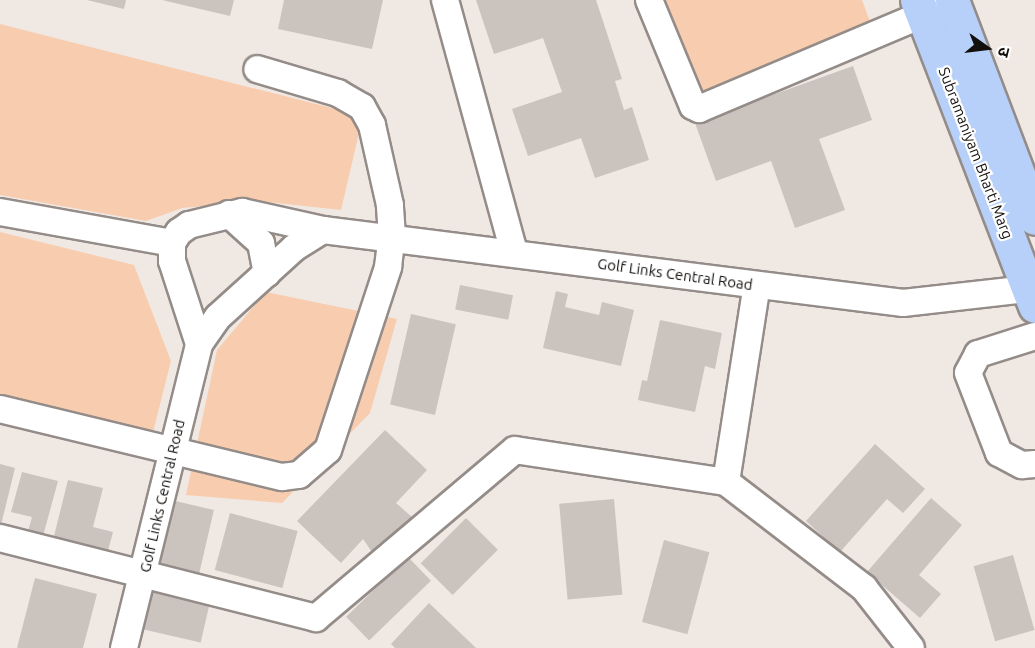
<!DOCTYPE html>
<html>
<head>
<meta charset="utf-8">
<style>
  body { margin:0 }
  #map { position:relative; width:1035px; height:648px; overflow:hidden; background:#f0e8e3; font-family:Ubuntu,"Noto Sans Devanagari",sans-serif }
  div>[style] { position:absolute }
  .green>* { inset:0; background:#f8ccaf }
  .building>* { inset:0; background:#cbc3be; transform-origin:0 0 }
  .roads { filter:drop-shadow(2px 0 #948c88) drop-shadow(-2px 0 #948c88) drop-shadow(0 2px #948c88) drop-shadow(0 -2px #948c88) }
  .minor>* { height:26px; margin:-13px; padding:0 13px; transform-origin:13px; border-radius:13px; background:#fff }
  .major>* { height:33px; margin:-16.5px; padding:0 16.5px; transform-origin:16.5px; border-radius:16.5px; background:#b6d0f9 }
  span { translate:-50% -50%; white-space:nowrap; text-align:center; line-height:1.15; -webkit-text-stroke:4.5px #fff; paint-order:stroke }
  .street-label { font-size:15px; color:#120f0d }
  .north { position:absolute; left:957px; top:18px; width:60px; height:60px; -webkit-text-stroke:4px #fff; paint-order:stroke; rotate:104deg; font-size:16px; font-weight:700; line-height:24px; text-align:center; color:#120f0d }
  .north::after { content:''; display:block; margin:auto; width:21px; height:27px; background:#120f0d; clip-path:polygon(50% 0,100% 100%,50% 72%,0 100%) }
</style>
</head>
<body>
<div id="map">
  <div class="green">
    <i style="clip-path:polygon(651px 0,862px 0,878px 43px,689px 110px)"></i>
    <i style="clip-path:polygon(0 24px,363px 116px,341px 210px,259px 201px,182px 208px,146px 221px,0 195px)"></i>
    <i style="clip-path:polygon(0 232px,134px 265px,171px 361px,151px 440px,0 406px)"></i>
    <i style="clip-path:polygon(266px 292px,397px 319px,370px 413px,282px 503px,186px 495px,217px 350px)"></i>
  </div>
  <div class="building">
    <i style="clip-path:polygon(87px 0,126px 0,124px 9px)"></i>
    <i style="clip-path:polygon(162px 0,234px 0,230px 16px)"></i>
    <i style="clip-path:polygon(284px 0,383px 0,372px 49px,278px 29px)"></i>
    <i style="clip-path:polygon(476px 0,596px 0,622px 79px,615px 81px,624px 110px,632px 107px,649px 160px,595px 178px,581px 138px,528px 156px,512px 109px,562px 92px,543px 38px,494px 54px)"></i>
    <i style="clip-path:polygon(853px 66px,872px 120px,819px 139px,845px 210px,795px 228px,771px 161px,716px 181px,695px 123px)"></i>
    <i style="left:460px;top:285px;width:54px;height:25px;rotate:11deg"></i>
    <i style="clip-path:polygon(556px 291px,568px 294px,565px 307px,599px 315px,602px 302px,634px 310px,621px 366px,543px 348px)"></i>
    <i style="left:411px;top:314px;width:46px;height:93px;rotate:13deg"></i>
    <i style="clip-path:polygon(660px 320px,722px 333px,715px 369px,705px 366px,695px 412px,638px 400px,642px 380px,647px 381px)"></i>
    <i style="clip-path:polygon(385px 430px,427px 470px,396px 503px,412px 517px,374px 555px,363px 539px,341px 563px,297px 521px)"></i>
    <i style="clip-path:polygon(875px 444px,925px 489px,903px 513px,887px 499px,840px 552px,806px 521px)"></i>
    <i style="clip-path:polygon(0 464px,15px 468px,1px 525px,0 525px)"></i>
    <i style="clip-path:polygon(22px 472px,58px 481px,40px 547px,27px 535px,32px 517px,11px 512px)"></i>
    <i style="clip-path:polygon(68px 480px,103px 488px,93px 527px,113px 532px,105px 562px,51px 548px)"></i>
    <i style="clip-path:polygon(931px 498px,962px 525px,919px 575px,941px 594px,920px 618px,867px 572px)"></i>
    <i style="left:614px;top:499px;width:96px;height:55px;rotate:85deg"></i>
    <i style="left:171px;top:500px;width:44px;height:66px;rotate:13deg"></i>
    <i style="left:230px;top:513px;width:70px;height:59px;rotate:15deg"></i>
    <i style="left:466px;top:518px;width:45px;height:64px;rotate:45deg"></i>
    <i style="left:664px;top:540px;width:47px;height:85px;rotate:15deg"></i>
    <i style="left:1013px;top:555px;width:78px;height:41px;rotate:74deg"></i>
    <i style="left:408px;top:557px;width:33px;height:86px;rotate:46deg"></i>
    <i style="clip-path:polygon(35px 578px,97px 594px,83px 648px,17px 648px)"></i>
    <i style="left:147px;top:586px;width:65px;height:43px;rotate:13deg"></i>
    <i style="clip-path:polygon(429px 603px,476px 648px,395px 648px,391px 644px)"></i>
  </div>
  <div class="roads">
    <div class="minor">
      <i style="left:445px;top:0;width:261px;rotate:74.7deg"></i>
      <i style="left:649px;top:0;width:115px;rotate:67.5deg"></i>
      <i style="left:693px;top:106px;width:7px;rotate:27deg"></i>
      <i style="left:699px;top:109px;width:259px;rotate:-22.9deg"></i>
      <i style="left:0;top:212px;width:175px;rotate:10.2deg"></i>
      <i style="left:229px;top:214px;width:43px;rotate:42.2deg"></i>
      <i style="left:261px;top:243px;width:31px;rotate:79deg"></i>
      <i style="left:1035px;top:336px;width:60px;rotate:162.5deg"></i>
      <i style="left:978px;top:354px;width:21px;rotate:118deg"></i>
      <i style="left:968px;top:373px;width:86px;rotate:68.8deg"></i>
      <i style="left:999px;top:453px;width:26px;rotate:28deg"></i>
      <i style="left:1022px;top:465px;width:13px;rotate:-4deg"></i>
      <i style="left:199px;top:344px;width:87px;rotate:-108deg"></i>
      <i style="left:172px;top:261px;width:18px;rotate:-90deg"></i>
      <i style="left:172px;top:243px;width:13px;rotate:-58deg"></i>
      <i style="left:179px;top:232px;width:12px;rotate:-35deg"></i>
      <i style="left:189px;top:225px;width:55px;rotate:-13.8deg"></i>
      <i style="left:242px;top:212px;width:83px;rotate:12.5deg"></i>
      <i style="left:0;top:409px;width:290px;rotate:13.6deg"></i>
      <i style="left:282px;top:477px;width:17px;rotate:-7deg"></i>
      <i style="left:299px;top:475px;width:38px;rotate:-41deg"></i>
      <i style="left:328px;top:450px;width:193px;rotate:-71.8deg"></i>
      <i style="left:388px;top:267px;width:31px;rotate:-83deg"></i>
      <i style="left:392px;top:236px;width:31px;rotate:-94deg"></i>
      <i style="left:390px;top:205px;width:82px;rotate:-102.7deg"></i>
      <i style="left:372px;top:125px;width:21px;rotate:-119deg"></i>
      <i style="left:362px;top:107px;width:28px;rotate:-150deg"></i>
      <i style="left:338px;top:93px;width:84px;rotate:-163.5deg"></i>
      <i style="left:726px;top:482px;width:174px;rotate:37.5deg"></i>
      <i style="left:864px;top:588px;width:76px;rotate:51.9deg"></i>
      <i style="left:0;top:538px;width:326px;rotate:14.2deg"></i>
      <i style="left:316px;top:618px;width:260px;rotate:-40.2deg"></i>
      <i style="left:515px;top:450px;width:213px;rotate:8.6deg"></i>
      <i style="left:726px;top:482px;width:199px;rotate:-81.1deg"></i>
      <i style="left:124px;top:648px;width:313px;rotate:-76.1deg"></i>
      <i style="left:199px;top:344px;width:33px;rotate:-55deg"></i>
      <i style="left:218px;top:317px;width:103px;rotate:-42.2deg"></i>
      <i style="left:294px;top:248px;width:34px;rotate:-32deg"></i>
      <i style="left:323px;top:230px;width:585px;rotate:7.17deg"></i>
      <i style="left:903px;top:303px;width:126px;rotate:-6.4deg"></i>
    </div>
    <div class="major">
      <i style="left:917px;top:0;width:328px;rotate:68.9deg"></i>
      <i style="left:952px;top:0;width:233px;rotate:69.2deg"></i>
    </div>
  </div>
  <div class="street-label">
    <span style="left:976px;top:153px;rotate:69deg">Subramaniyam Bharti Marg</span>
    <span style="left:675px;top:274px;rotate:8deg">Golf Links Central Road</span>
    <span style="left:162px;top:496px;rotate:-77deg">Golf Links Central Road</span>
  </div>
  <div class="north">उ</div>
</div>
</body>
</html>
